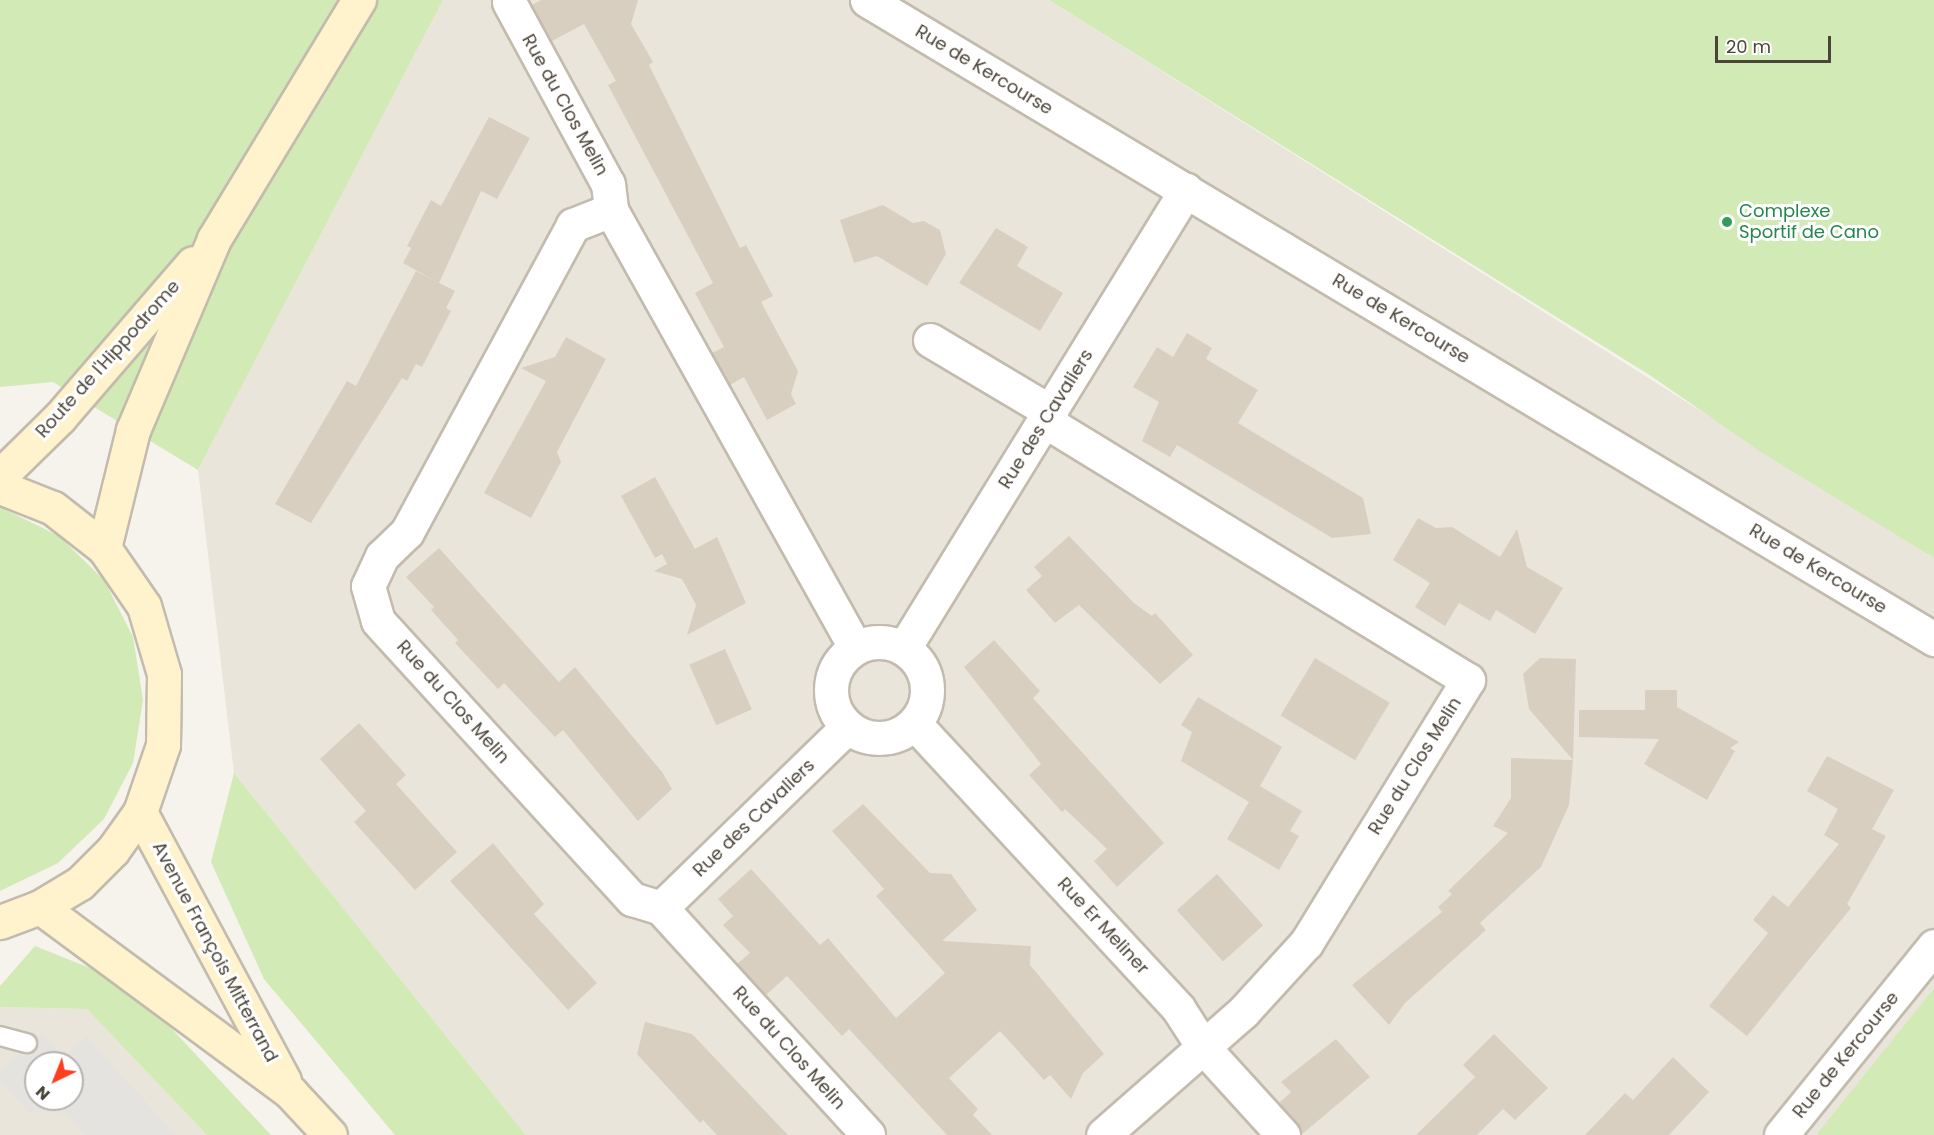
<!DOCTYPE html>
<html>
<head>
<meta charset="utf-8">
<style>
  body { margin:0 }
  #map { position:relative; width:1934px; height:1135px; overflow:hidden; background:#f6f3ec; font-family:Poppins,sans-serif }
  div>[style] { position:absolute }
  .residential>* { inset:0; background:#eae5da }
  .green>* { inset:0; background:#d2eab5 }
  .parking>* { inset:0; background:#e5e3e0 }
  .building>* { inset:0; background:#d8cfc1; transform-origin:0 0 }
  .roads { filter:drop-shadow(2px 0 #c2bbae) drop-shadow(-2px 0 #c2bbae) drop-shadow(0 2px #c2bbae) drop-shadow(0 -2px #c2bbae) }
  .lane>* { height:18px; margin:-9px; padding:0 9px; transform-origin:9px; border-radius:9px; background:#fff }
  .street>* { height:33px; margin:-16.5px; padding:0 16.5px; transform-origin:16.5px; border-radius:16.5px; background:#fff }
  .street>.ring { margin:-16.5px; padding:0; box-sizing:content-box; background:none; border:33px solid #fff; border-radius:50% }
  .secondary>* { height:33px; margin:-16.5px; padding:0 16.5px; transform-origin:16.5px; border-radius:16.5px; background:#fff3cd }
  .dots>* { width:16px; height:16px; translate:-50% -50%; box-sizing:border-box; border:3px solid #fff; border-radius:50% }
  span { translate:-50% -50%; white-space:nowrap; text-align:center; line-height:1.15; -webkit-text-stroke:6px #fff; paint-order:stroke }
  .street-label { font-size:18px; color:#4b4439 }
  .leisure-label { font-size:18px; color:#27864d }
  .left { translate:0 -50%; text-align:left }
  .north { position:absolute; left:24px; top:1051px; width:60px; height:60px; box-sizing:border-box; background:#fff; border:2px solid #b7b4b0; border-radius:50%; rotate:223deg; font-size:16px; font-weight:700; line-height:24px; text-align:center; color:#4b4439 }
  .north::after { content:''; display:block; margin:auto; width:21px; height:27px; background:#fc3f1d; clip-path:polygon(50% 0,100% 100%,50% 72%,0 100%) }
  .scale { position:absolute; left:1715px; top:36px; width:116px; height:27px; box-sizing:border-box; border:3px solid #4b4439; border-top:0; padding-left:8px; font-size:18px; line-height:21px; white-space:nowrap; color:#4b4439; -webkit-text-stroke:4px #fff; paint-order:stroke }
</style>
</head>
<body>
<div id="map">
  <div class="residential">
    <i style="clip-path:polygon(443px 0,1049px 0,1934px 558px,1934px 988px,1818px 1135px,526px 1135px,234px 773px,198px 470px)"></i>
    <i style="clip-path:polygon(evenodd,0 1007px,87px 1009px,207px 1135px,0 1135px,0 1007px,36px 1063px,72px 1063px,72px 1099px,36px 1099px,36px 1063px)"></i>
  </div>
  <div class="green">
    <i style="clip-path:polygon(0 0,443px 0,198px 470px,53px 382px,0 387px)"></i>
    <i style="clip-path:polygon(1049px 0,1934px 0,1934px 558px,1761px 452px,1651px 376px)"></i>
    <i style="clip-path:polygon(0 507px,59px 536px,104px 580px,133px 637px,143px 700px,133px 763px,104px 819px,58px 863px,0 891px)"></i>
    <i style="clip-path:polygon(234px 773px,526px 1135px,395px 1135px,264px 979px,211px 862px)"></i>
    <i style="clip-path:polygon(35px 946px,130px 984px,271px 1135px,207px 1135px,87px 1009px,0 1007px,0 986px)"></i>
    <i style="clip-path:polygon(1934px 988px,1934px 1135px,1818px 1135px,1818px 1133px)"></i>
  </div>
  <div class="parking">
    <i style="clip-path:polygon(evenodd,42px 1033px,64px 1057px,86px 1036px,176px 1135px,85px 1135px,65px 1113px,28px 1112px,0 1081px,0 1071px,42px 1033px,36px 1063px,72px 1063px,72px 1099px,36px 1099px,36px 1063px)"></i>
  </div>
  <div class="building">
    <i style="clip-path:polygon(541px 0,638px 0,631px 24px,653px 62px,649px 65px,740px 248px,746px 245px,773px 296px,761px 302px,798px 371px,791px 394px,796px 404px,767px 420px,744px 377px,730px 385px,712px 353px,724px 347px,695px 293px,713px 283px,608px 85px,616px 81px,584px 24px,552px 41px,532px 5px)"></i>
    <i style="clip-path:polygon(489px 117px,530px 138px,497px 199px,481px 191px,439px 283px,403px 263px,411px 248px,407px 246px,431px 200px,441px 206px)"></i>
    <i style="clip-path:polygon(883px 205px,913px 223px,924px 221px,940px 230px,946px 254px,927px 286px,877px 256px,854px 263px,840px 220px)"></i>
    <i style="clip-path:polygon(996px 228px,1028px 247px,1017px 266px,1063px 293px,1040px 331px,959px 283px)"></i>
    <i style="clip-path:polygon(416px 271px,455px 291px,446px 308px,451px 311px,422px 367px,416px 364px,407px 381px,402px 378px,311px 523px,275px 504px,347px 381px,356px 386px)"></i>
    <i style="clip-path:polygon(1187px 333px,1212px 348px,1206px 359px,1258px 390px,1238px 423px,1363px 498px,1371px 534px,1332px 538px,1177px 445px,1170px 457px,1142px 441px,1159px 402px,1133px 387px,1157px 347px,1173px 357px)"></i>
    <i style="clip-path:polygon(566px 337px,606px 359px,557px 452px,561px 462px,531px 518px,484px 493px,546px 381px,521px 368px,555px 357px)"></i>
    <i style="clip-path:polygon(655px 477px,695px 549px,717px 537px,746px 603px,687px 635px,696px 605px,682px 579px,654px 571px,667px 564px,662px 554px,655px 558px,621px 496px)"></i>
    <i style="clip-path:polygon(1418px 518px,1436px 528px,1452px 527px,1500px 557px,1517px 529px,1527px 567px,1563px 588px,1535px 634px,1496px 610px,1490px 621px,1459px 603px,1445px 626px,1415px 607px,1430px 583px,1393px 560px)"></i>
    <i style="clip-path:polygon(1069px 536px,1134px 603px,1152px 616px,1155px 613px,1193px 655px,1160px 684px,1079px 605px,1055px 623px,1026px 590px,1042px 576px,1034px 567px)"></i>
    <i style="clip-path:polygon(439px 548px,559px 682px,575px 667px,662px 772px,672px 789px,638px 821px,563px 730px,555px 737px,504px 683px,498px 689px,455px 643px,458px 640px,431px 610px,434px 607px,406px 577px)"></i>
    <i style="clip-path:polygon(994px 640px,1040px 691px,1033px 698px,1164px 843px,1117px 887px,1094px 861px,1107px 849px,1065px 809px,1062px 812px,1029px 775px,1041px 764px,964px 667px)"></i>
    <i style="left:725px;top:649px;width:66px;height:39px;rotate:66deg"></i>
    <i style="left:1315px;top:658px;width:87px;height:67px;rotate:31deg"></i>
    <i style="clip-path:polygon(1540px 658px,1576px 659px,1573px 760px,1529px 709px,1523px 674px)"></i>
    <i style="clip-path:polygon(1645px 690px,1677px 690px,1677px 707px,1739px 742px,1730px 748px,1735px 751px,1707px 800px,1644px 764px,1659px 739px,1579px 737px,1579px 710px,1645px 710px)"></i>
    <i style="clip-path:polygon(1198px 697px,1282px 747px,1260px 786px,1302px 811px,1290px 831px,1299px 836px,1279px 870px,1227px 839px,1249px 802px,1181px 761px,1192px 732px,1181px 725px)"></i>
    <i style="clip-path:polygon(359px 723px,406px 775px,396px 784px,457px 852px,415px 890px,354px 822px,366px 811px,320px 759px)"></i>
    <i style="clip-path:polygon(1827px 756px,1894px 790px,1872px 829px,1886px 836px,1847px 904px,1851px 908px,1747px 1036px,1709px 1006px,1768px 933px,1753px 920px,1773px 895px,1788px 907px,1839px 844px,1824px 835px,1838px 809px,1807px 791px)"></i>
    <i style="clip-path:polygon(1511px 758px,1573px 760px,1569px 805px,1541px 867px,1480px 923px,1486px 930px,1405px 1003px,1389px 1025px,1352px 985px,1442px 912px,1438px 907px,1452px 894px,1448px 891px,1508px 833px,1493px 826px,1511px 798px)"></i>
    <i style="clip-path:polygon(863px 804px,930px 873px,951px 874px,977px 910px,942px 941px,1031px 946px,1030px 965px,1104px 1054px,1083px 1073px,1071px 1099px,1050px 1075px,1044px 1080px,1000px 1031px,949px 1078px,978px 1109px,973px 1115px,992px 1135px,947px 1135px,849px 1029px,842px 1036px,787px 976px,766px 995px,737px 964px,750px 953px,723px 925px,733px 916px,718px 899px,751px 869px,820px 945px,828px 938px,896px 1018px,945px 973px,876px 896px,884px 889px,832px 831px)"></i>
    <i style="clip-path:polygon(493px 843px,544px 904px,534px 914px,597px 983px,568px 1010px,450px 881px)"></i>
    <i style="left:1217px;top:874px;width:69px;height:54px;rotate:48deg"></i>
    <i style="clip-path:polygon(645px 1022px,692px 1034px,788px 1135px,717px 1135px,703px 1120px,700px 1123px,637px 1054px)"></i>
    <i style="clip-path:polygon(1494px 1034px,1548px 1088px,1515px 1120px,1503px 1109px,1477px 1135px,1416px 1135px,1475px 1077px,1463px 1065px)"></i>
    <i style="clip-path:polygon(1336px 1039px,1370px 1077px,1301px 1135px,1279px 1103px,1291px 1092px,1281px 1082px)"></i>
    <i style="clip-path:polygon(1673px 1057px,1709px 1092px,1669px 1135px,1585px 1135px,1625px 1093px,1633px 1100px)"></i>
  </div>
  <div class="roads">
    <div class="lane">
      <i style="left:0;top:1036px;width:28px;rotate:15deg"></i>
    </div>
    <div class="street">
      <i style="left:867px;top:0;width:1244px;rotate:30.92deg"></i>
      <i style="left:509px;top:2px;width:207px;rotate:61.5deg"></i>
      <i style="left:608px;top:184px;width:26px;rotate:83deg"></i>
      <i style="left:930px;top:340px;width:141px;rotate:30.8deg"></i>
      <i style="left:1045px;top:421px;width:496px;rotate:31.5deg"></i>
      <i style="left:1468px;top:680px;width:309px;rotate:121.6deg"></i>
      <i style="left:1306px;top:943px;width:93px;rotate:132.4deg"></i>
      <i style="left:1243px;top:1012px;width:186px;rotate:138.7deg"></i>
      <i class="ring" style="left:831px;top:642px;width:63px;height:63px"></i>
      <i style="left:855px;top:647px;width:501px;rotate:-119.18deg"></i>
      <i style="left:611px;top:210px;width:41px;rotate:158.5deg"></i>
      <i style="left:573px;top:225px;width:349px;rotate:118.4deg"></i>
      <i style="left:407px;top:532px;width:35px;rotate:136deg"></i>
      <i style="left:382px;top:556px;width:33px;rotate:115deg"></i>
      <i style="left:368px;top:586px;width:36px;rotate:74deg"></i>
      <i style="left:378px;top:621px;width:377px;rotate:47.6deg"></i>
      <i style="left:632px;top:899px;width:30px;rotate:17deg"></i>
      <i style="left:661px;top:908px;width:307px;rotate:47.6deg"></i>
      <i style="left:904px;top:648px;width:538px;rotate:-58.38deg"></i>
      <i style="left:915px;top:724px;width:387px;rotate:47.2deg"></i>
      <i style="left:1178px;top:1008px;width:46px;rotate:57.3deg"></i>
      <i style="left:1203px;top:1047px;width:119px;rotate:47.7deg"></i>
      <i style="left:661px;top:908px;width:260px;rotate:-44.2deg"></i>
      <i style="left:1781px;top:1135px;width:243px;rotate:-51deg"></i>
    </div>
    <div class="secondary">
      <i style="left:0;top:476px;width:84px;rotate:-44.5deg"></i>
      <i style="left:60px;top:417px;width:203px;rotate:-49.2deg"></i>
      <i style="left:0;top:487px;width:57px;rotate:21.6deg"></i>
      <i style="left:53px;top:508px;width:65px;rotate:38.1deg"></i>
      <i style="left:104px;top:548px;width:70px;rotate:55.4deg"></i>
      <i style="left:144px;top:606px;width:71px;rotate:73.6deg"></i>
      <i style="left:164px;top:674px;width:71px;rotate:90.8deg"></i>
      <i style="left:163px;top:745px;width:71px;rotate:108.9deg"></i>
      <i style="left:140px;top:812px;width:47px;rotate:125.4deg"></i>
      <i style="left:113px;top:850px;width:47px;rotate:135deg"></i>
      <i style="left:80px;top:883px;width:47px;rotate:149deg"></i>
      <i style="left:40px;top:907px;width:43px;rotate:159.4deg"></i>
      <i style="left:104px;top:548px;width:122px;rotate:-76.2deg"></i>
      <i style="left:133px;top:430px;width:207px;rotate:-67deg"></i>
      <i style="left:214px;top:239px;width:280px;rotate:-58.8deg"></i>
      <i style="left:140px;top:812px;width:305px;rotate:61.8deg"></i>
      <i style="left:40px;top:907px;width:312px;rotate:36.5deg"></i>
      <i style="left:291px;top:1093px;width:57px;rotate:47.1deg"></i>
    </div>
  </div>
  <div class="dots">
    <i style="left:1727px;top:222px;background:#2e9e5b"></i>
  </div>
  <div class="street-label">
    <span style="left:984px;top:70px;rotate:31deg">Rue de Kercourse</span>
    <span style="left:565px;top:105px;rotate:61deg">Rue du Clos Melin</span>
    <span style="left:1401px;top:319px;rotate:31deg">Rue de Kercourse</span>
    <span style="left:108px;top:359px;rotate:-48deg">Route de l'Hippodrome</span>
    <span style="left:1046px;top:419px;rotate:-58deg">Rue des Cavaliers</span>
    <span style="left:1818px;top:569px;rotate:31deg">Rue de Kercourse</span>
    <span style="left:453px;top:702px;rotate:48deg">Rue du Clos Melin</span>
    <span style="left:1415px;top:766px;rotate:-58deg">Rue du Clos Melin</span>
    <span style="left:754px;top:818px;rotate:-44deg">Rue des Cavaliers</span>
    <span style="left:1103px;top:926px;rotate:47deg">Rue Er Meliner</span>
    <span style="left:215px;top:952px;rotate:62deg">Avenue François Mitterrand</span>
    <span style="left:789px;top:1048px;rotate:48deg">Rue du Clos Melin</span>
    <span style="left:1846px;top:1055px;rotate:-51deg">Rue de Kercourse</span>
  </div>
  <div class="leisure-label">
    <span class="left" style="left:1739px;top:222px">Complexe<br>Sportif de Cano</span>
  </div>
  <div class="north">N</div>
  <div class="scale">20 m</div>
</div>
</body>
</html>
